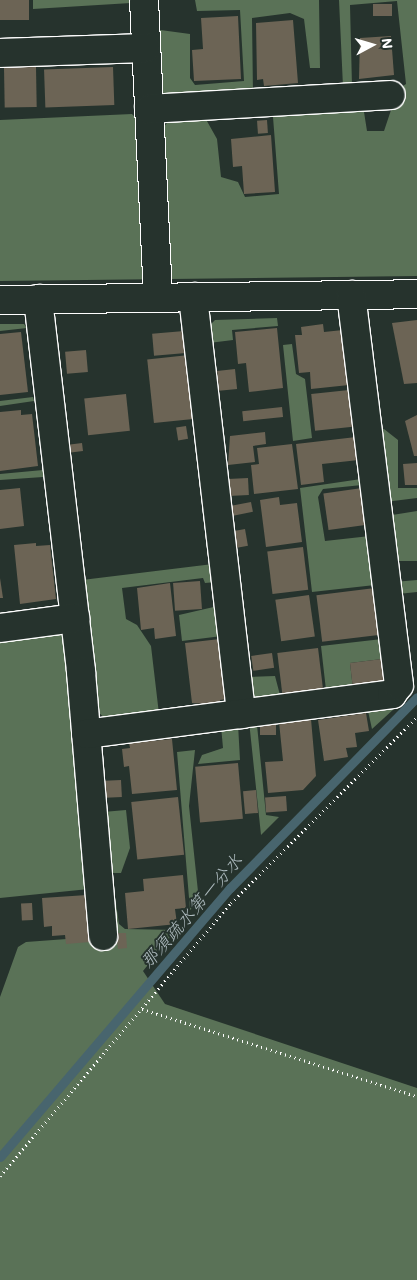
<!DOCTYPE html>
<html>
<head>
<meta charset="utf-8">
<style>
  body { margin:0 }
  #map { position:relative; width:417px; height:1280px; overflow:hidden; background:#26332d; font-family:Mali,"Klee One",sans-serif }
  div>[style] { position:absolute }
  .green>* { inset:0; background:#5a7257 }
  .stream>* { height:9px; margin:-4.5px; padding:0 4.5px; transform-origin:4.5px; border-radius:4.5px; background:#48656e }
  .building>* { inset:0; background:#6c6455; transform-origin:0 0 }
  .path>* { height:3px; margin-top:-1.5px; transform-origin:0; background:repeating-linear-gradient(90deg,#fff 0 1px,transparent 0 5px) }
  .roads { filter:drop-shadow(1px 0 #fff) drop-shadow(-1px 0 #fff) drop-shadow(0 1px #fff) drop-shadow(0 -1px #fff) }
  .minor>* { height:28px; margin:-14px; padding:0 14px; transform-origin:14px; border-radius:14px; background:#26332d }
  span { translate:-50% -50%; white-space:nowrap; text-align:center; line-height:1.15; -webkit-text-stroke:4px #26332d; paint-order:stroke }
  .water-label { font-size:18px; color:#adbabe; font-style:italic }
  .north { position:absolute; left:347px; top:20px; width:50px; height:50px; -webkit-text-stroke:4px #26332d; paint-order:stroke; rotate:84deg; font-size:14px; font-weight:700; line-height:20px; text-align:center; color:#fff }
  .north::after { content:''; display:block; margin:auto; width:18px; height:22px; background:#fff; clip-path:polygon(50% 0,100% 100%,50% 72%,0 100%) }
</style>
</head>
<body>
<div id="map">
  <div class="green">
    <i style="clip-path:polygon(33px 0,131px 0,131px 3px,33px 9px)"></i>
    <i style="clip-path:polygon(156px 0,319px 0,320px 68px,310px 68px,304px 19px,290px 13px,252px 18px,253px 94px,170px 97px,159px 92px,153px 29px,190px 34px,190px 78px,195px 85px,244px 81px,240px 10px,197px 11px,195px 0)"></i>
    <i style="clip-path:polygon(339px 0,417px 0,417px 276px,0 281px,0 120px,132px 114px,143px 126px,163px 128px,174px 114px,203px 114px,217px 139px,221px 177px,238px 182px,245px 197px,279px 194px,273px 117px,277px 112px,356px 106px,364px 112px,367px 131px,384px 131px,398px 89px,406px 84px,397px 1px,350px 5px,352px 86px,343px 87px)"></i>
    <i style="clip-path:polygon(277px 318px,278px 326px,232px 330px,233px 340px,209px 343px,208px 327px,215px 320px)"></i>
    <i style="clip-path:polygon(0 324px,24px 324px,27px 328px,0 331px)"></i>
    <i style="clip-path:polygon(292px 344px,296px 374px,305px 379px,312px 438px,293px 441px,283px 345px)"></i>
    <i style="clip-path:polygon(33px 397px,34px 401px,0 406px,0 401px)"></i>
    <i style="clip-path:polygon(384px 429px,398px 440px,398px 488px,417px 488px,417px 498px,385px 502px,375px 430px)"></i>
    <i style="clip-path:polygon(43px 470px,43px 477px,0 480px,0 474px)"></i>
    <i style="clip-path:polygon(361px 479px,362px 485px,323px 489px,318px 497px,325px 541px,370px 536px,375px 585px,312px 592px,300px 488px)"></i>
    <i style="clip-path:polygon(417px 511px,417px 561px,393px 561px,386px 516px)"></i>
    <i style="clip-path:polygon(213px 564px,216px 582px,205px 583px,203px 578px,122px 588px,126px 619px,137px 625px,151px 646px,159px 714px,107px 720px,98px 712px,82px 580px)"></i>
    <i style="clip-path:polygon(417px 580px,417px 592px,398px 594px,394px 582px)"></i>
    <i style="clip-path:polygon(218px 606px,222px 636px,182px 641px,179px 615px)"></i>
    <i style="clip-path:polygon(62px 631px,69px 635px,89px 889px,0 898px,0 639px)"></i>
    <i style="clip-path:polygon(382px 639px,382px 659px,350px 663px,353px 689px,251px 703px,248px 677px,275px 676px,280px 695px,326px 690px,321px 646px)"></i>
    <i style="clip-path:polygon(394px 702px,395px 708px,372px 729px,368px 711px)"></i>
    <i style="clip-path:polygon(308px 713px,309px 720px,257px 725px,266px 815px,279px 817px,261px 835px,249px 721px)"></i>
    <i style="clip-path:polygon(238px 724px,240px 760px,198px 764px,202px 755px,223px 748px,221px 726px)"></i>
    <i style="clip-path:polygon(195px 750px,189px 806px,199px 901px,190px 910px,177px 752px)"></i>
    <i style="clip-path:polygon(126px 810px,130px 848px,121px 873px,109px 873px,103px 812px)"></i>
    <i style="clip-path:polygon(107px 897px,115px 897px,119px 924px,125px 929px,176px 930px,143px 971px,165px 1004px,417px 1088px,417px 1280px,0 1280px,0 997px,18px 947px,26px 942px,94px 937px)"></i>
  </div>
  <div class="stream">
    <i style="left:0;top:1157px;width:354px;rotate:-49.5deg"></i>
    <i style="left:230px;top:888px;width:267px;rotate:-45.6deg"></i>
  </div>
  <div class="building">
    <i style="left:0;top:0;width:29px;height:20px"></i>
    <i style="left:392px;top:4px;width:12px;height:19px;rotate:90deg"></i>
    <i style="clip-path:polygon(238px 16px,241px 79px,194px 81px,192px 50px,203px 49px,201px 18px)"></i>
    <i style="clip-path:polygon(293px 20px,298px 83px,264px 86px,263px 79px,257px 80px,256px 23px)"></i>
    <i style="clip-path:polygon(391px 36px,394px 75px,359px 79px,360px 38px)"></i>
    <i style="left:36px;top:67px;width:40px;height:32px;rotate:89deg"></i>
    <i style="left:113px;top:67px;width:38px;height:69px;rotate:88deg"></i>
    <i style="left:267px;top:120px;width:13px;height:10px;rotate:86deg"></i>
    <i style="clip-path:polygon(271px 135px,275px 192px,244px 194px,242px 166px,233px 167px,231px 139px)"></i>
    <i style="clip-path:polygon(417px 320px,417px 383px,404px 384px,392px 323px)"></i>
    <i style="clip-path:polygon(323px 324px,324px 332px,343px 330px,349px 385px,311px 389px,310px 372px,299px 373px,295px 335px,302px 335px,301px 327px)"></i>
    <i style="clip-path:polygon(277px 328px,283px 388px,249px 392px,246px 363px,238px 364px,235px 332px)"></i>
    <i style="left:184px;top:331px;width:22px;height:32px;rotate:85deg"></i>
    <i style="clip-path:polygon(21px 332px,28px 392px,0 395px,0 334px)"></i>
    <i style="left:86px;top:350px;width:22px;height:21px;rotate:85deg"></i>
    <i style="left:189px;top:355px;width:64px;height:42px;rotate:84deg"></i>
    <i style="left:235px;top:369px;width:20px;height:18px;rotate:84deg"></i>
    <i style="left:349px;top:390px;width:37px;height:38px;rotate:84deg"></i>
    <i style="left:126px;top:394px;width:37px;height:42px;rotate:84deg"></i>
    <i style="left:282px;top:407px;width:10px;height:40px;rotate:84deg"></i>
    <i style="clip-path:polygon(21px 410px,21px 415px,32px 414px,38px 466px,0 471px,0 412px)"></i>
    <i style="clip-path:polygon(417px 415px,417px 456px,414px 456px,405px 421px)"></i>
    <i style="left:186px;top:426px;width:13px;height:10px;rotate:81deg"></i>
    <i style="clip-path:polygon(265px 432px,266px 444px,253px 446px,255px 462px,228px 465px,230px 436px)"></i>
    <i style="clip-path:polygon(356px 437px,359px 460px,322px 464px,324px 482px,301px 485px,296px 444px)"></i>
    <i style="left:82px;top:443px;width:8px;height:12px;rotate:83deg"></i>
    <i style="clip-path:polygon(292px 444px,298px 489px,254px 494px,251px 465px,259px 464px,257px 448px)"></i>
    <i style="clip-path:polygon(417px 463px,417px 485px,405px 485px,403px 464px)"></i>
    <i style="left:248px;top:478px;width:17px;height:20px;rotate:87deg"></i>
    <i style="clip-path:polygon(20px 488px,24px 526px,0 529px,0 490px)"></i>
    <i style="left:362px;top:488px;width:37px;height:39px;rotate:82deg"></i>
    <i style="clip-path:polygon(279px 497px,280px 505px,297px 503px,302px 542px,266px 547px,260px 500px)"></i>
    <i style="left:251px;top:502px;width:10px;height:20px;rotate:79deg"></i>
    <i style="left:245px;top:529px;width:17px;height:11px;rotate:80deg"></i>
    <i style="clip-path:polygon(36px 543px,36px 546px,50px 545px,56px 599px,20px 604px,14px 545px)"></i>
    <i style="left:303px;top:547px;width:43px;height:36px;rotate:83deg"></i>
    <i style="clip-path:polygon(0 578px,3px 598px,0 598px)"></i>
    <i style="left:200px;top:581px;width:28px;height:27px;rotate:86deg"></i>
    <i style="clip-path:polygon(170px 583px,176px 636px,155px 639px,154px 628px,141px 630px,137px 588px)"></i>
    <i style="left:375px;top:588px;width:47px;height:59px;rotate:83deg"></i>
    <i style="left:309px;top:595px;width:42px;height:34px;rotate:82deg"></i>
    <i style="clip-path:polygon(220px 639px,227px 699px,220px 700px,220px 705px,192px 703px,185px 643px)"></i>
    <i style="left:318px;top:648px;width:41px;height:41px;rotate:83deg"></i>
    <i style="left:272px;top:653px;width:15px;height:21px;rotate:82deg"></i>
    <i style="clip-path:polygon(382px 659px,385px 680px,381px 686px,353px 689px,350px 663px)"></i>
    <i style="clip-path:polygon(366px 713px,369px 731px,355px 733px,357px 747px,346px 748px,348px 757px,324px 761px,318px 720px)"></i>
    <i style="clip-path:polygon(311px 719px,316px 776px,303px 790px,268px 793px,265px 762px,283px 761px,279px 722px)"></i>
    <i style="left:276px;top:723px;width:12px;height:16px;rotate:90deg"></i>
    <i style="clip-path:polygon(172px 739px,177px 790px,132px 794px,129px 766px,124px 767px,122px 749px,130px 748px,129px 743px)"></i>
    <i style="left:238px;top:763px;width:56px;height:43px;rotate:85deg"></i>
    <i style="left:121px;top:780px;width:17px;height:16px;rotate:87deg"></i>
    <i style="left:256px;top:790px;width:23px;height:13px;rotate:85deg"></i>
    <i style="left:286px;top:796px;width:15px;height:21px;rotate:86deg"></i>
    <i style="left:178px;top:797px;width:58px;height:47px;rotate:84deg"></i>
    <i style="clip-path:polygon(183px 875px,186px 908px,175px 909px,177px 924px,128px 929px,125px 893px,144px 891px,143px 879px)"></i>
    <i style="clip-path:polygon(87px 895px,90px 942px,66px 944px,65px 935px,52px 936px,52px 926px,44px 927px,42px 898px)"></i>
    <i style="left:32px;top:903px;width:17px;height:11px;rotate:87deg"></i>
    <i style="clip-path:polygon(116px 933px,126px 933px,127px 948px,118px 949px)"></i>
  </div>
  <div class="path">
    <i style="left:142px;top:1009px;width:288px;rotate:17.6deg"></i>
    <i style="left:0;top:1176px;width:358px;rotate:-49.8deg"></i>
    <i style="left:231px;top:903px;width:263px;rotate:-45deg"></i>
  </div>
  <div class="roads">
    <div class="minor">
      <i style="left:144px;top:0;width:298px;rotate:87.3deg"></i>
      <i style="left:0;top:53px;width:146px;rotate:-2deg"></i>
      <i style="left:149px;top:109px;width:242px;rotate:-3.3deg"></i>
      <i style="left:193px;top:297px;width:420px;rotate:83.4deg"></i>
      <i style="left:38px;top:299px;width:375px;rotate:83.4deg"></i>
      <i style="left:81px;top:672px;width:265px;rotate:85.2deg"></i>
      <i style="left:0;top:300px;width:417px;rotate:-0.8deg"></i>
      <i style="left:0;top:628px;width:76px;rotate:-7.6deg"></i>
      <i style="left:86px;top:734px;width:309px;rotate:-7.4deg"></i>
      <i style="left:392px;top:694px;width:11px;rotate:-52deg"></i>
      <i style="left:399px;top:685px;width:393px;rotate:-97deg"></i>
    </div>
  </div>
  <div class="water-label">
    <span style="left:191px;top:911px;rotate:-49deg">那須疏水第一分水</span>
  </div>
  <div class="north">N</div>
</div>
</body>
</html>
